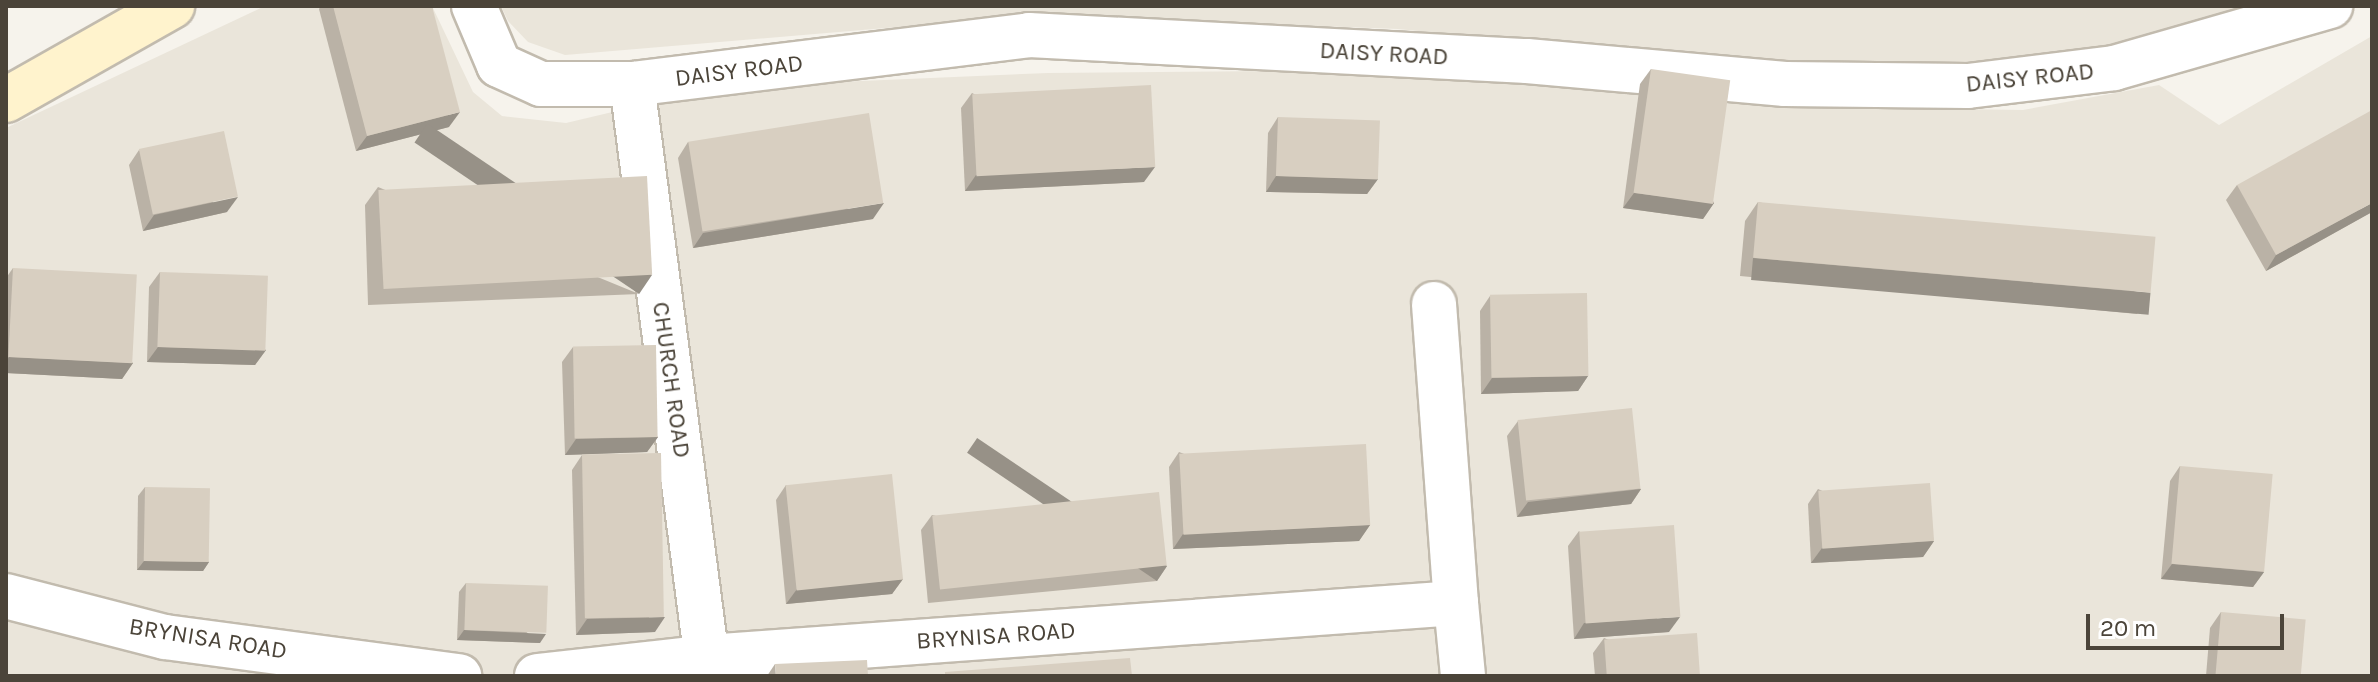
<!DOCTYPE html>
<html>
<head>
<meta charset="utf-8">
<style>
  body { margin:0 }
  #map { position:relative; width:2378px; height:682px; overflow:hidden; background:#f6f3ec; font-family:Karla,sans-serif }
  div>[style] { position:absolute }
  .residential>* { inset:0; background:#eae5da }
  .roads { filter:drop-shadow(2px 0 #c2bbae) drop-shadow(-2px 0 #c2bbae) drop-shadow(0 2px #c2bbae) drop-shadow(0 -2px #c2bbae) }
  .street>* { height:44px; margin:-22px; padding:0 22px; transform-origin:22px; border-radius:22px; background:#fff }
  .secondary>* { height:44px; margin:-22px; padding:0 22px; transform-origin:22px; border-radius:22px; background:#fff3cd }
  .wall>* { inset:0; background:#bab2a6 }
  .shaded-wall>* { inset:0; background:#979187; transform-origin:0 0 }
  .building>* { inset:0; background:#d8cfc1; transform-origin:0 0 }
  span { translate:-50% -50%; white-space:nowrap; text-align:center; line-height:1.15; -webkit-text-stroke:6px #fff; paint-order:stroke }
  .street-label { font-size:24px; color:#4b4439 }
  .frame { position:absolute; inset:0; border:8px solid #4b4439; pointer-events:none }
  .scale { position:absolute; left:2086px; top:614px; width:198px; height:36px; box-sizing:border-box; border:4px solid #4b4439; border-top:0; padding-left:10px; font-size:24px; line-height:28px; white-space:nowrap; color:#4b4439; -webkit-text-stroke:6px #fff; paint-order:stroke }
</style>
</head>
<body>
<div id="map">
  <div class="residential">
    <i style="clip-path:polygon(265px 6px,432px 6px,473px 92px,502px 116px,566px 123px,718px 87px,1048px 73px,1474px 69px,1885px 108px,2023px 110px,2159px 85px,2219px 125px,2372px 36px,2372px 676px,6px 676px,6px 128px)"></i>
    <i style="clip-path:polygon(501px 6px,2274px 6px,2088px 55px,1955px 64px,1749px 64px,1398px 29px,1126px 19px,933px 24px,565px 55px,528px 42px,508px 21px)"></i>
  </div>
  <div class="roads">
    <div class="street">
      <i style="left:474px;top:6px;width:64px;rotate:67deg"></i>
      <i style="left:499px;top:65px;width:46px;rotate:24.3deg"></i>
      <i style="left:541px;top:84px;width:91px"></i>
      <i style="left:632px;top:84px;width:400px;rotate:-7deg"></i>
      <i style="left:1029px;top:35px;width:499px;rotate:3deg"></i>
      <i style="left:1527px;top:61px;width:259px;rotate:5.1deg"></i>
      <i style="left:1785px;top:84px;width:183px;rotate:0.6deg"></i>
      <i style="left:1968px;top:86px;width:147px;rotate:-7deg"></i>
      <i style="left:2114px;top:68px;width:225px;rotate:-16deg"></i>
      <i style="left:632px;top:84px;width:597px;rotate:82.59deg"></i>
      <i style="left:1434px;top:304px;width:300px;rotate:85.8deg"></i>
      <i style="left:6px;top:596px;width:164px;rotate:14.5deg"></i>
      <i style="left:165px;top:637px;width:297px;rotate:7.6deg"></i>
      <i style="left:537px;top:676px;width:172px;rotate:-6.3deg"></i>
      <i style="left:708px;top:657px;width:750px;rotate:-4.13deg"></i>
      <i style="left:1456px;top:603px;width:73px;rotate:84.5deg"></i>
    </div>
    <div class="secondary">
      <i style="left:6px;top:100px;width:191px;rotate:-29.5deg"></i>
    </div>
  </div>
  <div class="wall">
    <i style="clip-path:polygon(321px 6px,432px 6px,449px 127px,356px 151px,319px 9px)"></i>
    <i style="clip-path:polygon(1651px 69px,1714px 203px,1703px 219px,1623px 208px,1640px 84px)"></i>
    <i style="clip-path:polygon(972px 93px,1144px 182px,965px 191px,961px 108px)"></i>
    <i style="clip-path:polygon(1278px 117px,1378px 179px,1367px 194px,1266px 192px,1268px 133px)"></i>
    <i style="clip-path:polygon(688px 142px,873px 219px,693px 248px,678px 158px)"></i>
    <i style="clip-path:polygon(139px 150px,227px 212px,143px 231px,129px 165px)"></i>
    <i style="clip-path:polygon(2237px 185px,2372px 212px,2266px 271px,2226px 200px)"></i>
    <i style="clip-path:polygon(378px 187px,639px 294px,368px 305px,365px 205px)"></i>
    <i style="clip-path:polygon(1758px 202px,2150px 295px,2137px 314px,1740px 276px,1745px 221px)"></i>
    <i style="clip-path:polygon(13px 268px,133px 363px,122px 379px,6px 373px,6px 278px)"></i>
    <i style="clip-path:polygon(160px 272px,266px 350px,255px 365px,147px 362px,149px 287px)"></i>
    <i style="clip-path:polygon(1490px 296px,1588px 376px,1578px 391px,1481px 394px,1480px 311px)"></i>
    <i style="clip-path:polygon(573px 347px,658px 437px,647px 452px,565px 455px,562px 362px)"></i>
    <i style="clip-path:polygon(1518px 421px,1641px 489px,1631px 504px,1517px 517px,1507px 436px)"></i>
    <i style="clip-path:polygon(2372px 445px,2372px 494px,2371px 447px)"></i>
    <i style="clip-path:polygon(1179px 452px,1370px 525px,1359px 541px,1173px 549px,1169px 467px)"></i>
    <i style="clip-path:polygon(582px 455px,655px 632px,576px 635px,572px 470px)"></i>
    <i style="clip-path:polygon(2180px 466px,2264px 572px,2253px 587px,2161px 579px,2170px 481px)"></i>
    <i style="clip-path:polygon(786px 485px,903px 579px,892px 594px,786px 604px,776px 500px)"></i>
    <i style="clip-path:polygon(145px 487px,209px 562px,203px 571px,137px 570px,138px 496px)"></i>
    <i style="clip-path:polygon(1818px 489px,1934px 541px,1923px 557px,1811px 563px,1808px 504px)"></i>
    <i style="clip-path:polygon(932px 515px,1167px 566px,1157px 581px,928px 603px,921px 530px)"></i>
    <i style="clip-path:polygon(1579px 531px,1669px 632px,1574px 639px,1568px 546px)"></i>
    <i style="clip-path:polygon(466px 583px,540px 643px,457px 640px,459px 592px)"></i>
    <i style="clip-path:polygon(2221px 612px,2301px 676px,2206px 676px,2210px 628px)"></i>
    <i style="clip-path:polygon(1604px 638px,1700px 676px,1595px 676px,1593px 653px)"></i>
    <i style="clip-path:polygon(775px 664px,776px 676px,767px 676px)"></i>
  </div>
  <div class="shaded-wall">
    <i style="clip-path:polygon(460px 112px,449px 127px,356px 151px,367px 136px)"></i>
    <i style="clip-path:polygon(1155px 167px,1144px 182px,965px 191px,976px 175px)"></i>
    <i style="clip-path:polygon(1276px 176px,1378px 179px,1367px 194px,1266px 192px)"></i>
    <i style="clip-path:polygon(1634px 193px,1714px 203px,1703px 219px,1623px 208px)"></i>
    <i style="clip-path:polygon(238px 197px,227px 212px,143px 231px,154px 215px)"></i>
    <i style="clip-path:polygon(884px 203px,873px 219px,693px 248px,703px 233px)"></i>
    <i style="clip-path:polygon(2372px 203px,2372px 212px,2266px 271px,2276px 255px)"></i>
    <i style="left:1753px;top:258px;width:399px;height:22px;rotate:5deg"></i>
    <i style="left:652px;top:275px;width:23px;height:271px;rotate:124deg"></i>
    <i style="clip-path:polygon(158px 347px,266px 350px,255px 365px,147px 362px)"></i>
    <i style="clip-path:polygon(9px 357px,133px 363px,122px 379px,6px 373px,6px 361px)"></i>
    <i style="clip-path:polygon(1588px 376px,1578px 391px,1481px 394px,1492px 378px)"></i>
    <i style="clip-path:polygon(658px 437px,647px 452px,565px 455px,576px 439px)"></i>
    <i style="clip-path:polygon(1641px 489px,1631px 504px,1517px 517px,1528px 502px)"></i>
    <i style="clip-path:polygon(1370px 525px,1359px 541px,1173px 549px,1183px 534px)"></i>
    <i style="clip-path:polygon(1934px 541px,1923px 557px,1811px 563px,1822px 548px)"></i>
    <i style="clip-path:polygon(144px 561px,209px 562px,203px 571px,137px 570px)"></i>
    <i style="clip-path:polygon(2172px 564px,2264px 572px,2253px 587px,2161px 579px)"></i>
    <i style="left:1167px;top:566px;width:18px;height:229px;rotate:124deg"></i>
    <i style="clip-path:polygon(903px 579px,892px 594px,786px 604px,797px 589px)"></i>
    <i style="clip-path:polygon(665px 617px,655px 632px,576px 635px,587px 619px)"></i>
    <i style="clip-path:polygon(1680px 617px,1669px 632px,1574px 639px,1584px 623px)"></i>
    <i style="clip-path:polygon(464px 630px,546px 634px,540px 643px,457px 640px)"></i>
  </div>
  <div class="building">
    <i style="clip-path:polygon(333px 6px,432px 6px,460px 112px,367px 136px)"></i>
    <i style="left:1651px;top:69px;width:80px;height:125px;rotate:8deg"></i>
    <i style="left:1151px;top:85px;width:82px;height:179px;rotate:87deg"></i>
    <i style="clip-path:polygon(2372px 110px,2372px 203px,2276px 255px,2237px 185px)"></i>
    <i style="left:869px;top:113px;width:91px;height:183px;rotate:81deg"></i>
    <i style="left:1278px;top:117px;width:102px;height:59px;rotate:2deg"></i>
    <i style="left:224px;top:131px;width:67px;height:87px;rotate:78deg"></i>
    <i style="left:647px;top:176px;width:99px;height:269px;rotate:87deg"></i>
    <i style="left:1758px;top:202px;width:399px;height:56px;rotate:5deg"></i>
    <i style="left:13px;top:268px;width:124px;height:89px;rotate:3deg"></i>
    <i style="left:160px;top:272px;width:108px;height:75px;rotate:2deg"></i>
    <i style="left:1587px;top:293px;width:83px;height:97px;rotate:89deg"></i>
    <i style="left:656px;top:345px;width:92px;height:83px;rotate:89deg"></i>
    <i style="left:1632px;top:408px;width:81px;height:115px;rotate:84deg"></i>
    <i style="left:1366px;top:444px;width:81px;height:187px;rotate:87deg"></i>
    <i style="left:661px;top:453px;width:164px;height:79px;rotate:89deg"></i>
    <i style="left:2180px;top:466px;width:93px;height:98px;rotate:5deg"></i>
    <i style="left:892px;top:474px;width:106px;height:107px;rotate:84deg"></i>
    <i style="left:1930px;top:483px;width:58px;height:112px;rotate:86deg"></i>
    <i style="left:145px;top:487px;width:65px;height:74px;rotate:1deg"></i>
    <i style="left:1159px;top:492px;width:74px;height:228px;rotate:84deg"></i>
    <i style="left:1674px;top:525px;width:92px;height:95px;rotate:86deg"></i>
    <i style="left:466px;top:583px;width:82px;height:47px;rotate:2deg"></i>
    <i style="left:2221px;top:612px;width:85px;height:64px;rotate:5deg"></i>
    <i style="left:1697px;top:633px;width:43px;height:93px;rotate:86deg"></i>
    <i style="clip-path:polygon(1130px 658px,1132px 676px,945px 676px,945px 672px)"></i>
    <i style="clip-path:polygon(867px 660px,868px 676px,776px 676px,775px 664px)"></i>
  </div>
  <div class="street-label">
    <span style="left:1384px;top:54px;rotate:3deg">DAISY ROAD</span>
    <span style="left:739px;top:71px;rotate:-7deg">DAISY ROAD</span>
    <span style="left:2030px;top:78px;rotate:-6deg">DAISY ROAD</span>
    <span style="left:671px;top:380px;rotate:82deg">CHURCH ROAD</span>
    <span style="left:996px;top:636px;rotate:-4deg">BRYNISA ROAD</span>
    <span style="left:208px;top:639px;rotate:9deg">BRYNISA ROAD</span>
  </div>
  <div class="frame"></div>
  <div class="scale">20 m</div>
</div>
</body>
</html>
